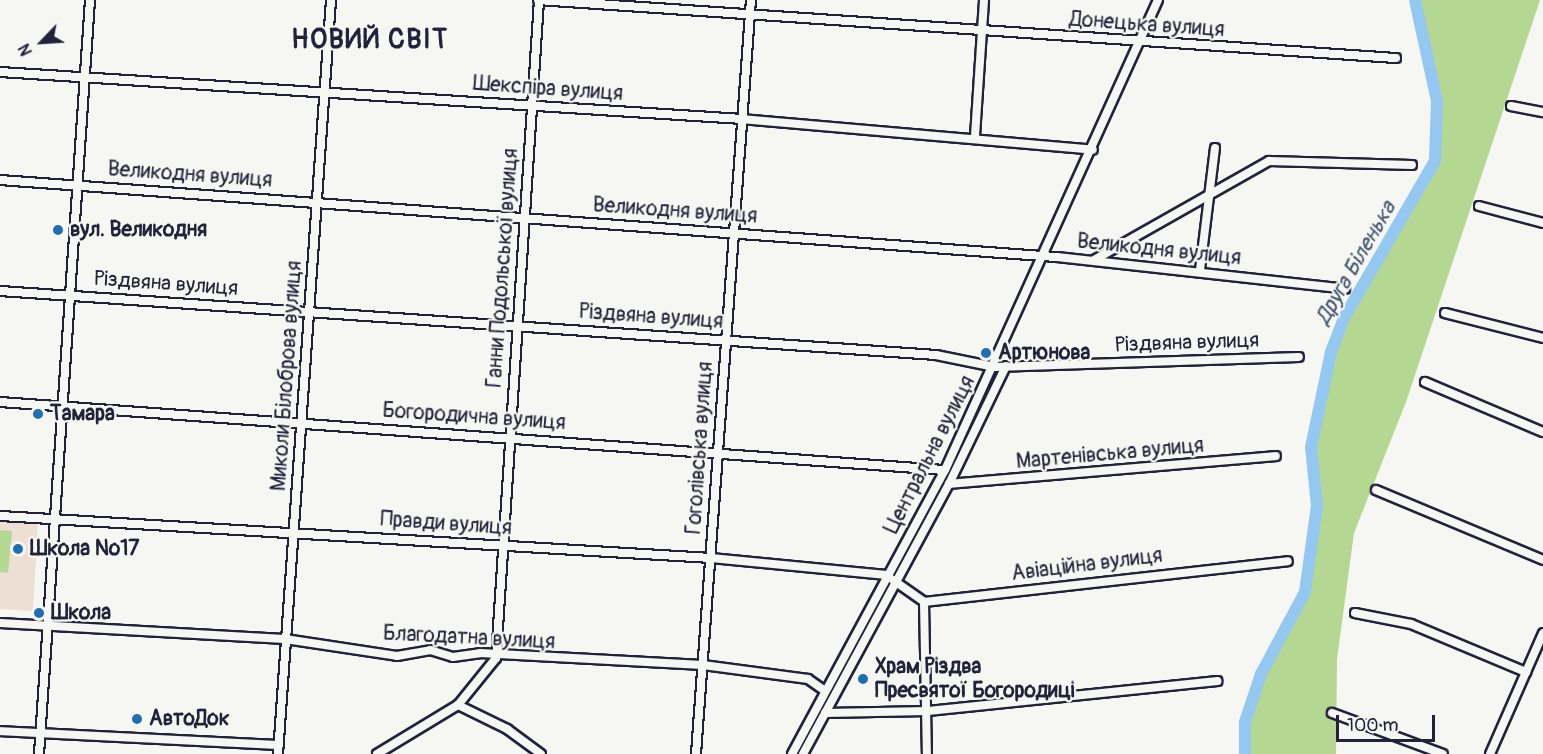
<!DOCTYPE html>
<html>
<head>
<meta charset="utf-8">
<style>
  body { margin:0 }
  #map { position:relative; width:1543px; height:754px; overflow:hidden; background:#f6f6f2; font-family:Pangolin,sans-serif }
  div>[style] { position:absolute }
  .built>* { inset:0; background:#eedfd5 }
  .green>* { inset:0; background:#b4d791 }
  .river>* { height:12px; margin:-6px; padding:0 6px; transform-origin:6px; border-radius:6px; background:#94c8f1 }
  .roads { filter:drop-shadow(2px 0 #22223b) drop-shadow(-2px 0 #22223b) drop-shadow(0 2px #22223b) drop-shadow(0 -2px #22223b) }
  .minor>* { height:8px; margin:-4px; padding:0 4px; transform-origin:4px; border-radius:4px; background:#f6f6f2 }
  .dots>* { width:16px; height:16px; translate:-50% -50%; box-sizing:border-box; border:3px solid #f6f6f2; border-radius:50% }
  span { translate:-50% -50%; white-space:nowrap; text-align:center; line-height:1.15; -webkit-text-stroke:4.5px #f6f6f2; paint-order:stroke }
  .street-label { font-size:21px; color:#22223b }
  .poi-label { font-size:21px; color:#22223b; font-weight:700 }
  .left { translate:0 -50%; text-align:left }
  .water-label { font-size:22px; color:#445472; font-style:italic }
  .district-label { font-size:27px; color:#22223b; font-weight:700; letter-spacing:1.5px }
  .north { position:absolute; left:12px; top:12px; width:60px; height:60px; -webkit-text-stroke:4px #f6f6f2; paint-order:stroke; rotate:245deg; font-size:16px; font-weight:700; line-height:24px; text-align:center; color:#22223b }
  .north::after { content:''; display:block; margin:auto; width:21px; height:27px; background:#22223b; clip-path:polygon(50% 0,100% 100%,50% 72%,0 100%) }
  .scale { position:absolute; left:1336px; top:715px; width:99px; height:27px; box-sizing:border-box; border:3px solid #22223b; border-top:0; padding-left:8px; font-size:18px; line-height:21px; white-space:nowrap; color:#22223b; -webkit-text-stroke:4px #f6f6f2; paint-order:stroke }
</style>
</head>
<body>
<div id="map">
  <div class="built">
    <i style="clip-path:polygon(0 518px,38px 521px,33px 611px,0 609px)"></i>
  </div>
  <div class="green">
    <i style="clip-path:polygon(1415px 0,1540px 0,1406px 402px,1354px 533px,1337px 659px,1336px 754px,1245px 754px,1245px 722px,1261px 674px,1305px 592px,1317px 506px,1311px 447px,1331px 352px,1345px 316px,1435px 161px,1437px 101px)"></i>
    <i style="clip-path:polygon(0 530px,12px 531px,8px 573px,0 572px)"></i>
  </div>
  <div class="river">
    <i style="left:1245px;top:754px;width:32px;rotate:-90deg"></i>
    <i style="left:1245px;top:722px;width:51px;rotate:-71.6deg"></i>
    <i style="left:1261px;top:674px;width:93px;rotate:-61.8deg"></i>
    <i style="left:1305px;top:592px;width:87px;rotate:-82.1deg"></i>
    <i style="left:1317px;top:506px;width:59px;rotate:-95.8deg"></i>
    <i style="left:1311px;top:447px;width:97px;rotate:-78.1deg"></i>
    <i style="left:1331px;top:352px;width:39px;rotate:-69deg"></i>
    <i style="left:1345px;top:316px;width:179px;rotate:-59.9deg"></i>
    <i style="left:1435px;top:161px;width:60px;rotate:-88.1deg"></i>
    <i style="left:1437px;top:101px;width:103px;rotate:-102.3deg"></i>
  </div>
  <div class="roads">
    <div class="minor">
      <i style="left:538px;top:0;width:860px;rotate:3.87deg"></i>
      <i style="left:0;top:72px;width:743px;rotate:3.62deg"></i>
      <i style="left:742px;top:119px;width:352px;rotate:5deg"></i>
      <i style="left:1511px;top:106px;width:33px;rotate:11deg"></i>
      <i style="left:975px;top:136px;width:136px;rotate:-86.2deg"></i>
      <i style="left:0;top:180px;width:1060px;rotate:4.17deg"></i>
      <i style="left:1057px;top:257px;width:290px;rotate:6.3deg"></i>
      <i style="left:1479px;top:206px;width:66px;rotate:14.9deg"></i>
      <i style="left:1094px;top:260px;width:201px;rotate:-29.5deg"></i>
      <i style="left:1269px;top:161px;width:143px;rotate:1.6deg"></i>
      <i style="left:1200px;top:270px;width:123px;rotate:-83deg"></i>
      <i style="left:0;top:291px;width:938px;rotate:3.91deg"></i>
      <i style="left:936px;top:355px;width:60px;rotate:11.5deg"></i>
      <i style="left:995px;top:367px;width:304px;rotate:-1.9deg"></i>
      <i style="left:1445px;top:313px;width:101px;rotate:14.3deg"></i>
      <i style="left:1425px;top:382px;width:128px;rotate:23deg"></i>
      <i style="left:0;top:402px;width:947px;rotate:4.12deg"></i>
      <i style="left:949px;top:484px;width:328px;rotate:-4.9deg"></i>
      <i style="left:1376px;top:490px;width:181px;rotate:22.7deg"></i>
      <i style="left:0;top:516px;width:712px;rotate:3.38deg"></i>
      <i style="left:711px;top:558px;width:179px;rotate:5.5deg"></i>
      <i style="left:893px;top:580px;width:38px;rotate:35deg"></i>
      <i style="left:924px;top:602px;width:366px;rotate:-6.4deg"></i>
      <i style="left:924px;top:602px;width:152px;rotate:88.9deg"></i>
      <i style="left:1355px;top:613px;width:57px;rotate:11.1deg"></i>
      <i style="left:1411px;top:624px;width:125px;rotate:22.7deg"></i>
      <i style="left:0;top:623px;width:285px;rotate:3.2deg"></i>
      <i style="left:285px;top:639px;width:113px;rotate:8.6deg"></i>
      <i style="left:397px;top:656px;width:34px;rotate:-10deg"></i>
      <i style="left:430px;top:650px;width:24px;rotate:17deg"></i>
      <i style="left:453px;top:657px;width:27px;rotate:-8deg"></i>
      <i style="left:480px;top:653px;width:223px;rotate:3.1deg"></i>
      <i style="left:703px;top:665px;width:106px;rotate:7.6deg"></i>
      <i style="left:808px;top:679px;width:21px;rotate:35deg"></i>
      <i style="left:458px;top:705px;width:55px;rotate:26.1deg"></i>
      <i style="left:507px;top:729px;width:42px;rotate:36.3deg"></i>
      <i style="left:825px;top:713px;width:103px;rotate:-1.1deg"></i>
      <i style="left:928px;top:711px;width:291px;rotate:-5.9deg"></i>
      <i style="left:1332px;top:713px;width:118px;rotate:20.3deg"></i>
      <i style="left:0;top:731px;width:279px;rotate:2.9deg"></i>
      <i style="left:39px;top:754px;width:756px;rotate:-86.13deg"></i>
      <i style="left:278px;top:754px;width:756px;rotate:-85.98deg"></i>
      <i style="left:377px;top:754px;width:95px;rotate:-31.2deg"></i>
      <i style="left:458px;top:705px;width:60px;rotate:-51deg"></i>
      <i style="left:496px;top:658px;width:659px;rotate:-86.26deg"></i>
      <i style="left:696px;top:754px;width:756px;rotate:-85.83deg"></i>
      <i style="left:792px;top:754px;width:323px;rotate:-61.7deg"></i>
      <i style="left:945px;top:470px;width:516px;rotate:-65.62deg"></i>
      <i style="left:803px;top:754px;width:307px;rotate:-61.6deg"></i>
      <i style="left:949px;top:484px;width:131px;rotate:-64.2deg"></i>
      <i style="left:1490px;top:754px;width:132px;rotate:-66.3deg"></i>
    </div>
  </div>
  <div class="dots">
    <i style="left:58px;top:230px;background:#1f6fb2"></i>
    <i style="left:986px;top:353px;background:#1f6fb2"></i>
    <i style="left:38px;top:414px;background:#1f6fb2"></i>
    <i style="left:18px;top:549px;background:#1f6fb2"></i>
    <i style="left:39px;top:613px;background:#1f6fb2"></i>
    <i style="left:863px;top:679px;background:#1f6fb2"></i>
    <i style="left:137px;top:719px;background:#1f6fb2"></i>
  </div>
  <div class="street-label">
    <span style="left:1147px;top:25px;rotate:4deg">Донецька вулиця</span>
    <span style="left:548px;top:89px;rotate:4deg">Шекспіра вулиця</span>
    <span style="left:190px;top:175px;rotate:4deg">Великодня вулиця</span>
    <span style="left:675px;top:211px;rotate:4deg">Великодня вулиця</span>
    <span style="left:1159px;top:250px;rotate:6deg">Великодня вулиця</span>
    <span style="left:503px;top:268px;rotate:-86deg">Ганни Подольської вулиця</span>
    <span style="left:166px;top:284px;rotate:4deg">Різдвяна вулиця</span>
    <span style="left:651px;top:317px;rotate:4deg">Різдвяна вулиця</span>
    <span style="left:1187px;top:343px;rotate:-2deg">Різдвяна вулиця</span>
    <span style="left:287px;top:376px;rotate:-86deg">Миколи Білоброва вулиця</span>
    <span style="left:474px;top:417px;rotate:4deg">Богородична вулиця</span>
    <span style="left:700px;top:448px;rotate:-86deg">Гоголівська вулиця</span>
    <span style="left:1110px;top:454px;rotate:-5deg">Мартенівська вулиця</span>
    <span style="left:930px;top:455px;rotate:-63deg">Центральна вулиця</span>
    <span style="left:446px;top:524px;rotate:4deg">Правди вулиця</span>
    <span style="left:1087px;top:565px;rotate:-7deg">Авіаційна вулиця</span>
    <span style="left:469px;top:638px;rotate:3deg">Благодатна вулиця</span>
  </div>
  <div class="poi-label">
    <span class="left" style="left:70px;top:230px">вул. Великодня</span>
    <span class="left" style="left:998px;top:353px">Артюнова</span>
    <span class="left" style="left:50px;top:414px">Тамара</span>
    <span class="left" style="left:30px;top:549px">Школа №17</span>
    <span class="left" style="left:51px;top:613px">Школа</span>
    <span class="left" style="left:875px;top:679px">Храм Різдва<br>Пресвятої Богородиці</span>
    <span class="left" style="left:149px;top:719px">АвтоДок</span>
  </div>
  <div class="water-label">
    <span style="left:1356px;top:263px;rotate:-60deg">Друга Біленька</span>
  </div>
  <div class="district-label">
    <span style="left:370px;top:40px">НОВИЙ СВІТ</span>
  </div>
  <div class="north">N</div>
  <div class="scale">100 m</div>
</div>
</body>
</html>
